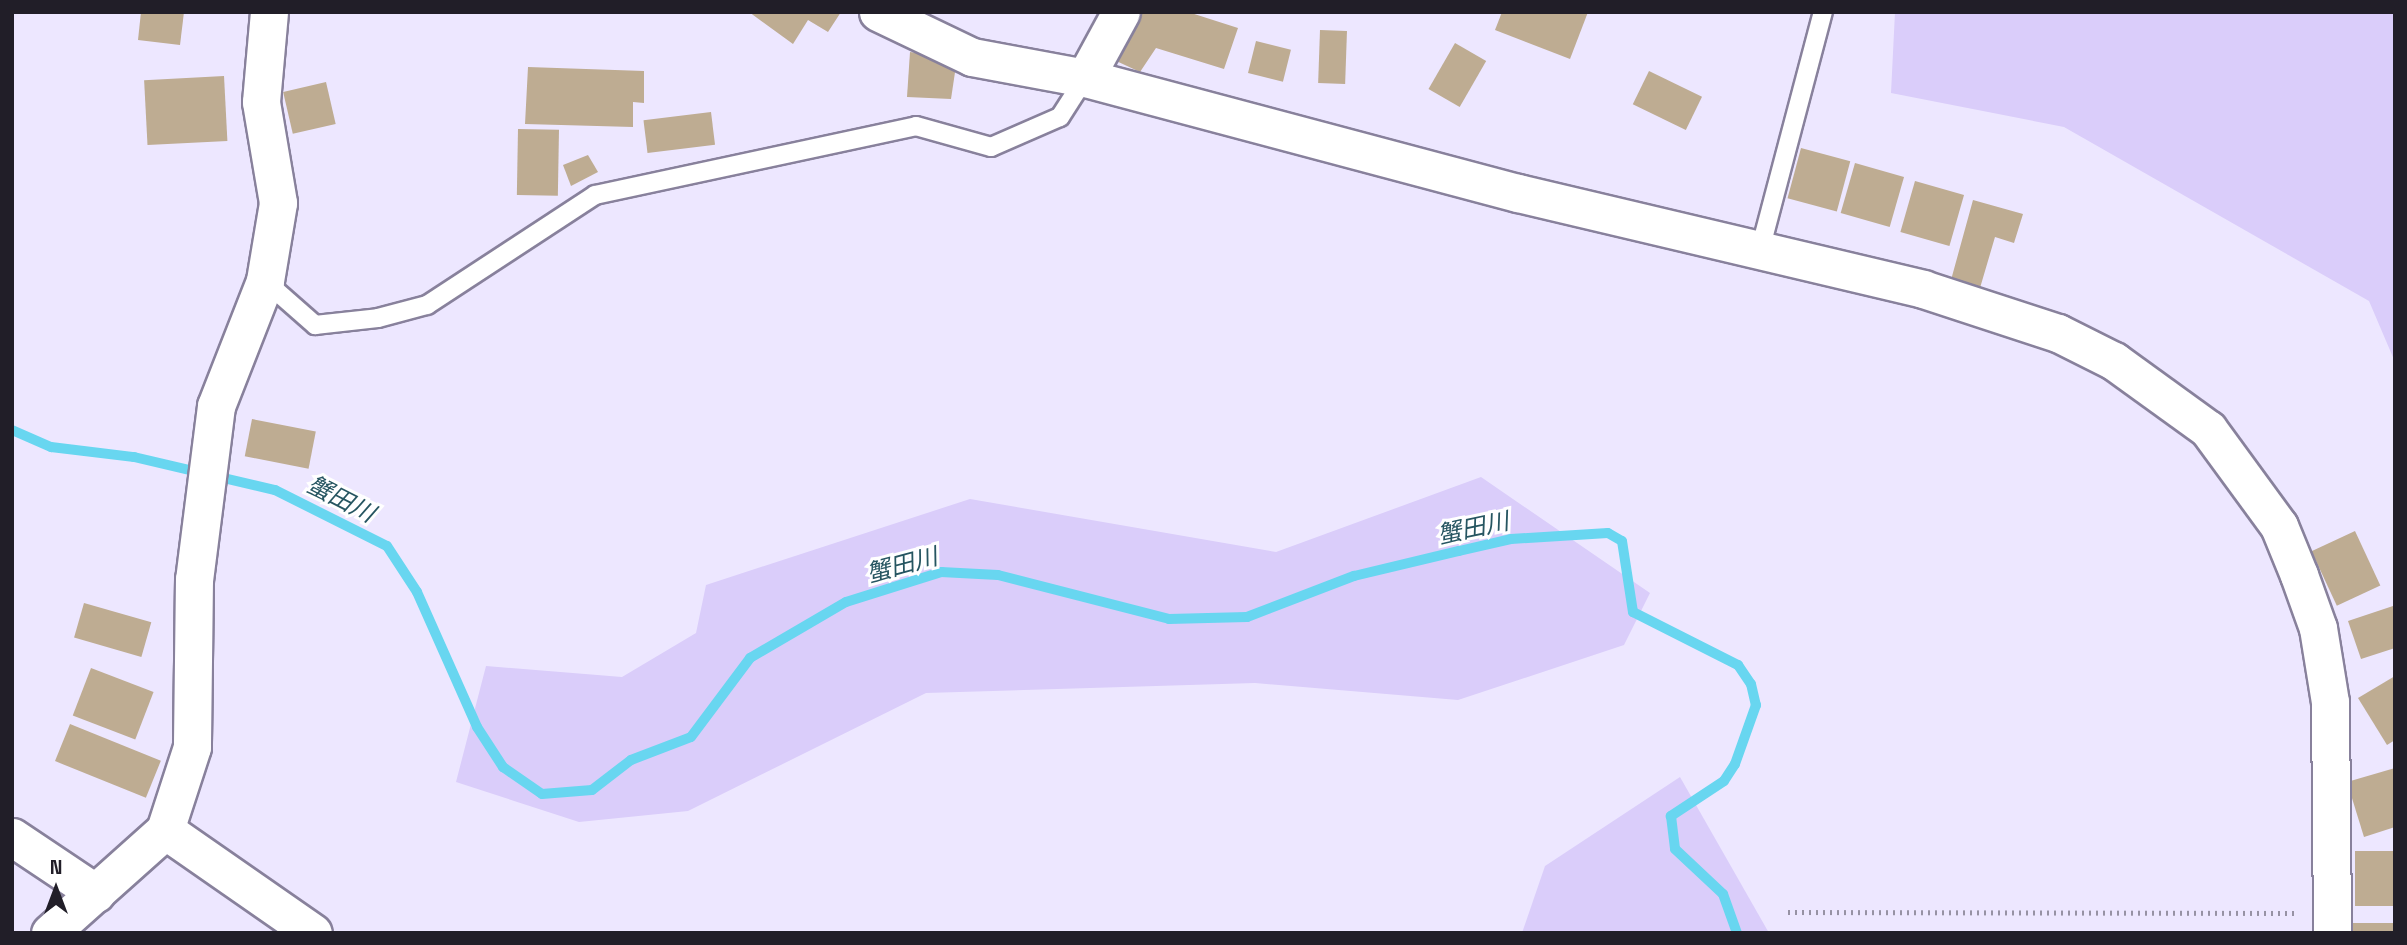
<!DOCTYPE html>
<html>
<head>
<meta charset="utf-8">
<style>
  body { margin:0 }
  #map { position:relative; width:2407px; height:945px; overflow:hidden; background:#ede7ff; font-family:"Space Grotesk","Noto Sans JP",sans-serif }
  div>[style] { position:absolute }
  .green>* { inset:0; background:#dacdfa }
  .stream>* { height:10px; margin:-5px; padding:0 5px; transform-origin:5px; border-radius:5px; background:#68d6f0 }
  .building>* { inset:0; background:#beac92; transform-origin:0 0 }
  .path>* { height:4.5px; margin-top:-2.25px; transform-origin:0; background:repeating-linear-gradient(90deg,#9792a4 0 2px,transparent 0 7px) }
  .roads { filter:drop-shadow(2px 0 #88819c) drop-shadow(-2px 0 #88819c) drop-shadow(0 2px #88819c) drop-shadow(0 -2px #88819c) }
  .service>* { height:18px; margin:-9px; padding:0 9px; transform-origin:9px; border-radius:9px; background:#fff }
  .minor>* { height:37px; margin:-18.5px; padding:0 18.5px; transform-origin:18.5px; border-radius:18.5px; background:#fff }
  span { translate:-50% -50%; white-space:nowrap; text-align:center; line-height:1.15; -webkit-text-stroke:6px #fff; paint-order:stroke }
  .water-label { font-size:24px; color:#265561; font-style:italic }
  .frame { position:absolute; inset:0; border:14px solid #211e28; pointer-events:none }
  .north { position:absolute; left:21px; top:854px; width:70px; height:70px; -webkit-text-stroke:5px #fff; paint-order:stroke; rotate:0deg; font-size:19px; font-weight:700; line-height:28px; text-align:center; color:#211e28 }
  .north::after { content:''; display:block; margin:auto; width:24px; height:32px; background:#211e28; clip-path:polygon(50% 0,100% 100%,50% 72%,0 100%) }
</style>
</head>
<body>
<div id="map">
  <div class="green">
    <i style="clip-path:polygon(1895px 12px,2395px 12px,2395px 362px,2369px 301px,2064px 127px,1891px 93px)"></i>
    <i style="clip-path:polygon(1481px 477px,1650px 593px,1624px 645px,1458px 700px,1255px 683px,926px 693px,688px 811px,579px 822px,456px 782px,486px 666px,622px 677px,696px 633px,706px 585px,970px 499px,1276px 552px)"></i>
    <i style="clip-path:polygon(1680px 777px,1769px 933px,1522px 933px,1545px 866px)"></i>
  </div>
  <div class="stream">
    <i style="left:12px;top:430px;width:43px;rotate:23.6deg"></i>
    <i style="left:51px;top:447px;width:84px;rotate:6.9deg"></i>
    <i style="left:134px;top:457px;width:145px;rotate:13.2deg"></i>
    <i style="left:275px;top:490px;width:125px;rotate:26.6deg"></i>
    <i style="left:387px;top:546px;width:55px;rotate:56.9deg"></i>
    <i style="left:417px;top:592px;width:148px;rotate:66deg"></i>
    <i style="left:477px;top:727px;width:48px;rotate:57deg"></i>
    <i style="left:503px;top:767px;width:47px;rotate:34.7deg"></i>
    <i style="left:542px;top:794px;width:50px;rotate:-4.6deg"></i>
    <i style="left:592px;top:790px;width:49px;rotate:-37.6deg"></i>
    <i style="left:631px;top:760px;width:64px;rotate:-21deg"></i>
    <i style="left:691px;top:737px;width:99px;rotate:-53.2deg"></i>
    <i style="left:750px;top:658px;width:111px;rotate:-30.3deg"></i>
    <i style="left:846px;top:602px;width:100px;rotate:-17.5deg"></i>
    <i style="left:941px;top:572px;width:57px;rotate:3deg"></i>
    <i style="left:998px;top:575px;width:177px;rotate:14.4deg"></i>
    <i style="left:1169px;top:619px;width:78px;rotate:-1.5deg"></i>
    <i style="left:1247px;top:617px;width:115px;rotate:-21deg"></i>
    <i style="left:1354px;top:576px;width:108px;rotate:-13.4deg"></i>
    <i style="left:1459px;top:551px;width:53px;rotate:-13deg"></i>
    <i style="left:1511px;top:539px;width:97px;rotate:-3.5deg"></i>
    <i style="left:1608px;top:533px;width:16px;rotate:30deg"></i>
    <i style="left:1622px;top:541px;width:72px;rotate:81.2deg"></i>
    <i style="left:1633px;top:612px;width:118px;rotate:26.8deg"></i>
    <i style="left:1738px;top:665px;width:23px;rotate:56deg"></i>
    <i style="left:1751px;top:684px;width:22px;rotate:77deg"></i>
    <i style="left:1756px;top:705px;width:63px;rotate:109.6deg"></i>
    <i style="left:1735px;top:764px;width:20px;rotate:123deg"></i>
    <i style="left:1724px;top:781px;width:64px;rotate:146.6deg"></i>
    <i style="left:1671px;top:816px;width:33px;rotate:83deg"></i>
    <i style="left:1675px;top:849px;width:66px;rotate:43.2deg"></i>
    <i style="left:1723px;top:894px;width:41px;rotate:70.3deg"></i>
  </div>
  <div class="building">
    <i style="clip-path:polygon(141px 12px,184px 12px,180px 45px,138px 40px)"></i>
    <i style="clip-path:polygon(749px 12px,841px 12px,828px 32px,808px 20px,793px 44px)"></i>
    <i style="clip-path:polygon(1143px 12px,1188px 12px,1238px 28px,1224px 69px,1156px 48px,1140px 72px,1112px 59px)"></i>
    <i style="clip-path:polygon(1502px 12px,1588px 12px,1570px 59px,1495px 30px)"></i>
    <i style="left:1320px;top:30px;width:27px;height:53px;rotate:2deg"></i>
    <i style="left:1256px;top:41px;width:36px;height:33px;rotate:14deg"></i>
    <i style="left:1455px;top:43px;width:36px;height:53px;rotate:30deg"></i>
    <i style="clip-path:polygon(910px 52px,957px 59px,951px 99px,907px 97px)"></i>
    <i style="clip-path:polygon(528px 67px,644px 71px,644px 103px,633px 102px,633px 127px,525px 124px)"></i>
    <i style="left:1649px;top:71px;width:59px;height:37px;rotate:26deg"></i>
    <i style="left:224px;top:76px;width:65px;height:80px;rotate:87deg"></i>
    <i style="left:326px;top:82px;width:43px;height:44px;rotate:77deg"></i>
    <i style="left:711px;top:112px;width:33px;height:68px;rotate:83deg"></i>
    <i style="left:518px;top:129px;width:41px;height:66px;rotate:1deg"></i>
    <i style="left:1801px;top:148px;width:51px;height:52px;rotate:15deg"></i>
    <i style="clip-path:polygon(588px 155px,598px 172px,571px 186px,563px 165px)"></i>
    <i style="left:1855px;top:163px;width:51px;height:52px;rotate:16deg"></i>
    <i style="left:1915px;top:181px;width:51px;height:53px;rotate:16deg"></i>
    <i style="clip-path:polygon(1973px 200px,2023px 214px,2014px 243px,1995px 237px,1980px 288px,1951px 280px)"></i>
    <i style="left:252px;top:419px;width:65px;height:38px;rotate:11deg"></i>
    <i style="left:2355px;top:531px;width:60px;height:48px;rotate:65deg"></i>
    <i style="left:84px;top:603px;width:70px;height:36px;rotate:16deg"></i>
    <i style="clip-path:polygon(2393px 606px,2395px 648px,2361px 659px,2348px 621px)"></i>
    <i style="left:91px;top:668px;width:67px;height:51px;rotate:21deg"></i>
    <i style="clip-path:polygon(2395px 676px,2395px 740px,2387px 745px,2358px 698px)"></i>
    <i style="left:70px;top:724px;width:98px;height:40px;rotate:22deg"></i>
    <i style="clip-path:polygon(2395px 768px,2395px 827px,2364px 837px,2347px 782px)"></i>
    <i style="left:2395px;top:851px;width:55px;height:40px;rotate:90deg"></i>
    <i style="left:2395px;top:923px;width:10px;height:45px;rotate:90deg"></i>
  </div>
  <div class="path">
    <i style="left:1788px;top:912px;width:510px;rotate:0.11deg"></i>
  </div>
  <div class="roads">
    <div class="service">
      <i style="left:1760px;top:250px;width:246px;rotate:-75.2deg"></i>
      <i style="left:265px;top:281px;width:67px;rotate:41.3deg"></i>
      <i style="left:315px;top:325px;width:63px;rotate:-6.3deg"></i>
      <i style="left:378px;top:318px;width:51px;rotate:-14.9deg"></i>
      <i style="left:427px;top:305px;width:201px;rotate:-33.2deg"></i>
      <i style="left:595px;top:195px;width:328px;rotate:-12.1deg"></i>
      <i style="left:916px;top:126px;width:78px;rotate:15.6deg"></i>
      <i style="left:991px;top:147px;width:75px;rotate:-23.5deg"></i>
      <i style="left:1060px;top:117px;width:46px;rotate:-57.3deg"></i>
    </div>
    <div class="minor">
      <i style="left:269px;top:12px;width:90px;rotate:95.1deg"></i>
      <i style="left:261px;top:102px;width:102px;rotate:80.4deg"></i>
      <i style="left:278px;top:203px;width:79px;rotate:99.5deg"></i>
      <i style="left:265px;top:281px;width:134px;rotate:111.4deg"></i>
      <i style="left:216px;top:406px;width:174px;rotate:97.2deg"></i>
      <i style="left:194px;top:579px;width:168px;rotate:90.7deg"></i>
      <i style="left:192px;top:747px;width:87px;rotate:108deg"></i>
      <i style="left:165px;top:830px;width:180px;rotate:34.8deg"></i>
      <i style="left:878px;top:12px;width:104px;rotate:25.6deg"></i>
      <i style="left:972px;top:57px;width:115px;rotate:10.5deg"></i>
      <i style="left:1085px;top:78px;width:448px;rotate:14.9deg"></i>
      <i style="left:1518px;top:193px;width:416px;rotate:13.3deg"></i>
      <i style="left:1923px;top:289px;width:142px;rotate:18.1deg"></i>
      <i style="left:2058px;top:333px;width:63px;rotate:26.6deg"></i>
      <i style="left:2114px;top:361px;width:116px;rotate:35.9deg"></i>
      <i style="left:2208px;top:429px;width:120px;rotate:53.8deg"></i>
      <i style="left:2279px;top:526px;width:53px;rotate:67.8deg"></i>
      <i style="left:2299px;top:575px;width:56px;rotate:70.3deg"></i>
      <i style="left:2318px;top:628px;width:75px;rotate:80.8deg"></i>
      <i style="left:2330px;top:702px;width:231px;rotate:89.5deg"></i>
      <i style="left:1085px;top:78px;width:75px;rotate:-61.4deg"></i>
      <i style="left:12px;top:837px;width:101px;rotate:33.7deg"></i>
      <i style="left:50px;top:933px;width:154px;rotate:-41.8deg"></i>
    </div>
  </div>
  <div class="water-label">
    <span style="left:341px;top:499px;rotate:27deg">蟹田川</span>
    <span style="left:1473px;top:528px;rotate:-12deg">蟹田川</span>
    <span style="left:902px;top:565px;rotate:-15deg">蟹田川</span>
  </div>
  <div class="frame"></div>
  <div class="north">N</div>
</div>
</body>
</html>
